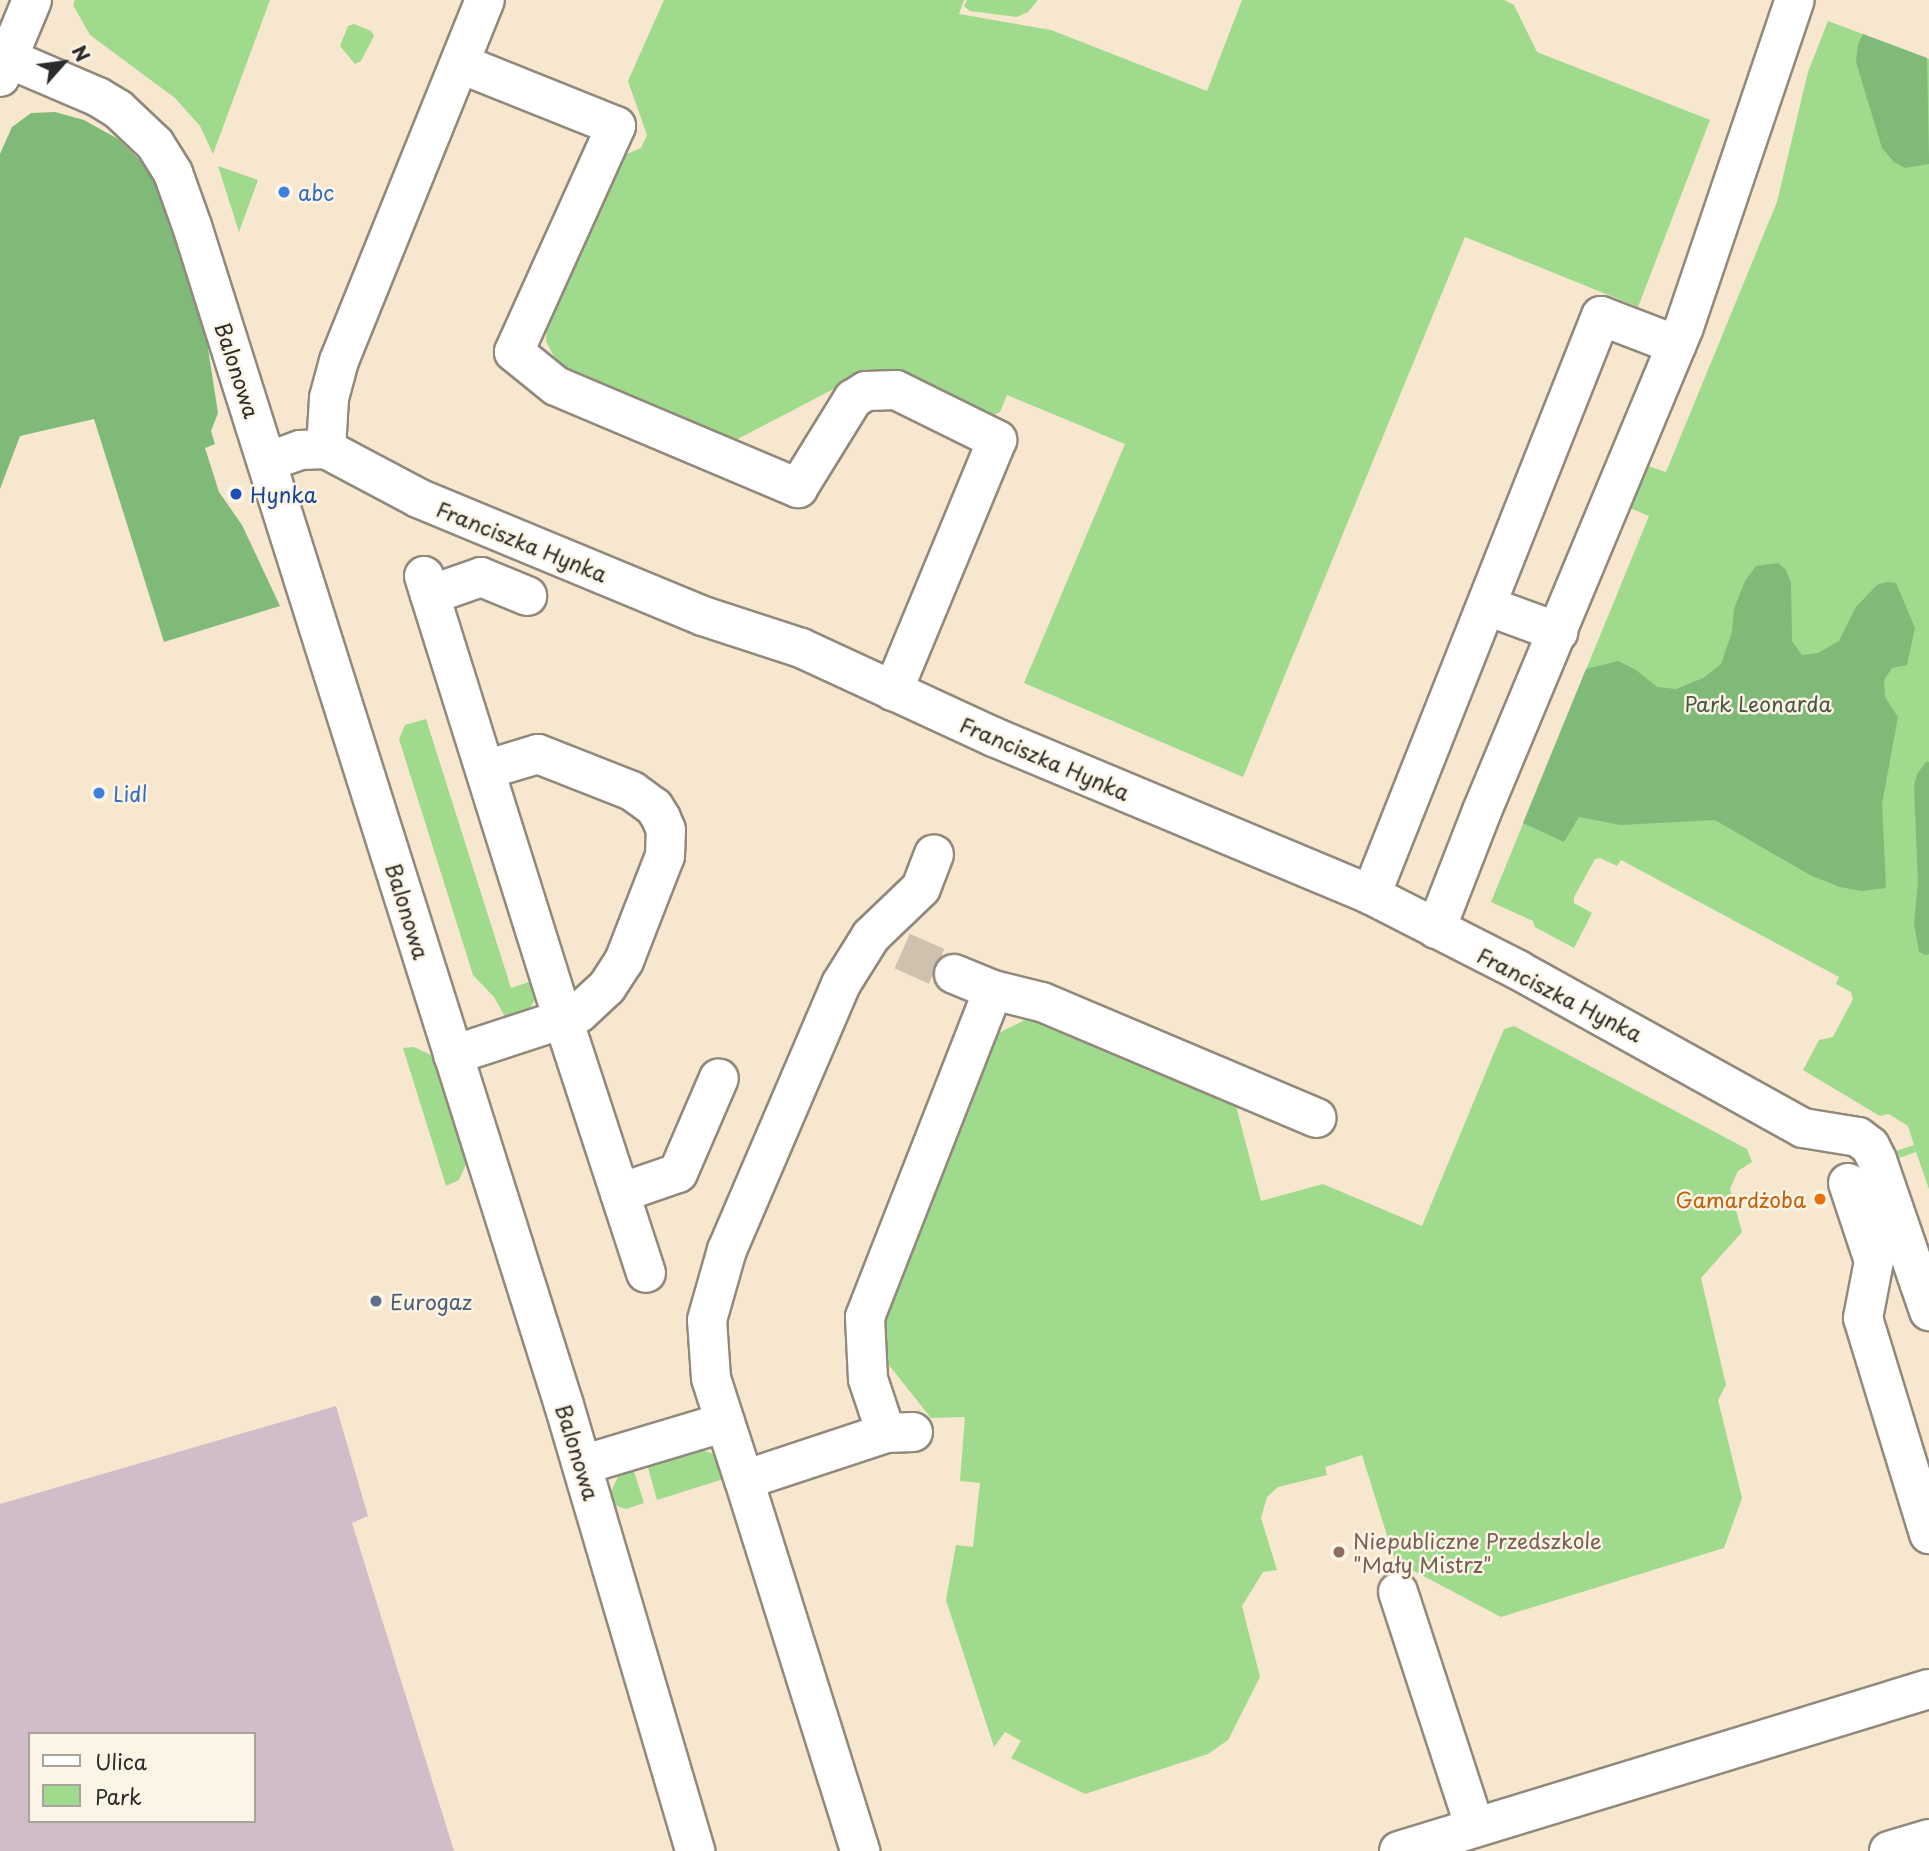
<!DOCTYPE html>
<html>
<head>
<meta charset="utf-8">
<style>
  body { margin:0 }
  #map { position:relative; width:1929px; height:1851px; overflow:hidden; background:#f7e7ce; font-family:"Playpen Sans",sans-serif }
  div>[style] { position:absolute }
  .industrial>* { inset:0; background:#d1bdc9 }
  .green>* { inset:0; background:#9fda8d }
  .forest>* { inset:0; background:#7fba78 }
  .minor-tunnel>* { height:38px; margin-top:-19px; transform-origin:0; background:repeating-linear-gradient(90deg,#cec1ad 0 38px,transparent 0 57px) }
  .roads { filter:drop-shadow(2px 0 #91897c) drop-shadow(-2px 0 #91897c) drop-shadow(0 2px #91897c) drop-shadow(0 -2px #91897c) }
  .minor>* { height:38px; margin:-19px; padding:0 19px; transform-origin:19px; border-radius:19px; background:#fff }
  .dots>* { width:19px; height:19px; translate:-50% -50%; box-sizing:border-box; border:4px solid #fcf5e5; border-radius:50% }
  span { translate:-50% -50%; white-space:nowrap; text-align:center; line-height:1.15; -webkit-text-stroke:5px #fcf5e5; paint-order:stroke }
  .shop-label { font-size:21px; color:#366cbe }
  .left { translate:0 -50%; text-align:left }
  .street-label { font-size:21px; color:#2b2b2b }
  .transit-label { font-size:21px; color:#164399 }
  .park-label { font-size:21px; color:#485744 }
  .food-label { font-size:21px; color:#c56008 }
  .right { translate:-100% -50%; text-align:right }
  .service-label { font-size:21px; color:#4e5e75 }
  .education-label { font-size:21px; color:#785e54 }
  .legend { position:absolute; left:28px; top:1732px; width:228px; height:91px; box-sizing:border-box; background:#fcf5e5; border:2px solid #a8a49b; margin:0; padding:9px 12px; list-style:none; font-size:21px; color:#2b2b2b }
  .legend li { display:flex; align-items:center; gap:14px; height:35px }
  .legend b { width:35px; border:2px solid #a8a49b }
  .north { position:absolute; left:28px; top:28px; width:70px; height:70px; -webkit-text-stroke:5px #fcf5e5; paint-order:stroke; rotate:62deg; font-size:19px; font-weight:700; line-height:28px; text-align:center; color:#2b2b2b }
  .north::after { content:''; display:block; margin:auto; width:24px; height:32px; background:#2b2b2b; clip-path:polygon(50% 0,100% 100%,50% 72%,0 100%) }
</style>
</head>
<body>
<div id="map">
  <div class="industrial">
    <i style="clip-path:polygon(evenodd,336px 1406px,368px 1516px,352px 1523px,454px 1851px,0 1851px,0 1504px,336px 1406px,30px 1734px,254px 1734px,254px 1821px,30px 1821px,30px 1734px)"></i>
  </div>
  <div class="green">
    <i style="clip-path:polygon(75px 0,270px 0,213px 154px,200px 126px,175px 98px,90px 35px,73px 5px)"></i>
    <i style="clip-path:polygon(664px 0,964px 0,959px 14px,1051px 30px,1207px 91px,1242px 0,1504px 0,1514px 5px,1537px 52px,1710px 120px,1638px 307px,1465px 237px,1243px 777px,1024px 683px,1125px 444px,1007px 395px,1000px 412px,983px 420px,872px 369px,730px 443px,569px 376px,559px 366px,546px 341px,547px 326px,613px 160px,641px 148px,647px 135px,628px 81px)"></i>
    <i style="clip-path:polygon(967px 0,1038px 0,1028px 12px,1017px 17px,970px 11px,964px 6px)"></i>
    <i style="clip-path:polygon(1828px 21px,1929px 59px,1929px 1189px,1916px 1152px,1893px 1160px,1890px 1153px,1914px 1145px,1908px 1126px,1889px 1114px,1880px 1116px,1803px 1070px,1819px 1040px,1833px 1037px,1853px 999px,1851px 992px,1836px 984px,1839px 977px,1621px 860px,1617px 866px,1600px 858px,1595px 859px,1574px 897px,1574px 903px,1592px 913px,1574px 948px,1535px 927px,1533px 921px,1491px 902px,1649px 516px,1625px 506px,1645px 465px,1666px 472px,1777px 202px,1808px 72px)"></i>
    <i style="clip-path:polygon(354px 24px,371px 31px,374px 36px,361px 61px,355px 64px,340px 46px,348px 26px)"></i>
    <i style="clip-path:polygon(218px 166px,258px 180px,239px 232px)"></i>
    <i style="clip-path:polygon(426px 719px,511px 988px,535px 980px,536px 998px,531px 1006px,524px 1014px,507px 1020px,494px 997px,473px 975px,399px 739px,405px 725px)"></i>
    <i style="clip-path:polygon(1044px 1011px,1231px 1087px,1261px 1201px,1323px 1184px,1422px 1226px,1504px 1029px,1514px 1026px,1747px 1149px,1752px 1162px,1738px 1171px,1730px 1189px,1742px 1232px,1701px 1278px,1726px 1385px,1718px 1400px,1742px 1498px,1724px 1548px,1501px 1617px,1395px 1561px,1362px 1455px,1325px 1467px,1327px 1475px,1278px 1487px,1267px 1497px,1261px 1518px,1277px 1570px,1263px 1572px,1242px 1606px,1260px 1677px,1228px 1740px,1208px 1754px,1085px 1794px,1011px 1758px,1021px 1741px,1005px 1732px,994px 1747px,946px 1600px,956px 1545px,973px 1547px,980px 1483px,960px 1481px,965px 1417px,931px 1418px,881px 1355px,887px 1283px,986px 1039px)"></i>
    <i style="clip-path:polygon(414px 1047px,435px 1057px,468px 1160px,459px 1180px,446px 1186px,403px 1048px)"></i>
    <i style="clip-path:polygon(693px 1447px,717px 1455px,733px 1476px,657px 1500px,646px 1460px)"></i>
    <i style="clip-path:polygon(632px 1465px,644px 1503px,626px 1509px,617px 1506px,611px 1499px,611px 1492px,620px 1472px)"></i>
  </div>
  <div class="forest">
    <i style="clip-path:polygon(1863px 34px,1927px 58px,1929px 164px,1905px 168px,1894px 162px,1882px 148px,1856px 62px,1858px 44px)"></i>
    <i style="clip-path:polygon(55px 112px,84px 120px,118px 139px,147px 167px,168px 215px,205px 329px,218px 413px,211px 431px,215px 444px,205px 448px,219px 492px,242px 525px,280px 606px,164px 642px,94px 419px,20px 436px,0 489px,0 154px,12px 127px,31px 113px)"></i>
    <i style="clip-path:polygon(1778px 563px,1786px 570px,1791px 583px,1792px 641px,1802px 655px,1818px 653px,1839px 641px,1856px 607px,1877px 585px,1887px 582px,1896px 583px,1915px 628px,1907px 665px,1892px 668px,1884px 680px,1885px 697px,1898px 717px,1882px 804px,1886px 888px,1861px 891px,1840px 887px,1810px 875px,1715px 820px,1620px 825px,1579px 817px,1564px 842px,1523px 823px,1586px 669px,1618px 661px,1636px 670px,1657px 687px,1676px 689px,1703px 678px,1721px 664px,1732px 632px,1734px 609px,1745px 581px,1756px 566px)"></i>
    <i style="clip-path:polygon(1926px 762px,1929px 762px,1929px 954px,1926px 955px,1919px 952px,1914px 924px,1918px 883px,1914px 786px,1917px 774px)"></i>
  </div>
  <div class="minor-tunnel">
    <i style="left:902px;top:951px;width:57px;rotate:23.9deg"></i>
  </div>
  <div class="roads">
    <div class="minor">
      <i style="left:0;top:55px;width:107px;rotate:23.2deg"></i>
      <i style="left:98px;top:97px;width:23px;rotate:31deg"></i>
      <i style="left:118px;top:109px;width:51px;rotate:43.4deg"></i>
      <i style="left:155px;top:144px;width:34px;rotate:58deg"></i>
      <i style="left:173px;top:173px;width:56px;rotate:70.3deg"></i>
      <i style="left:192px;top:226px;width:1236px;rotate:72.49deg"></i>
      <i style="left:564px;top:1405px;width:465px;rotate:73.6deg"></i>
      <i style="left:461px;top:64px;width:167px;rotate:21.8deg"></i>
      <i style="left:616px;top:126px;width:248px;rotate:114.3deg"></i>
      <i style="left:514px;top:352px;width:54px;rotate:39deg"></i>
      <i style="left:556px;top:386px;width:263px;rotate:22.9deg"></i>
      <i style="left:798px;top:488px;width:105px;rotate:-58.3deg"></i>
      <i style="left:853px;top:399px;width:15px;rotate:-32deg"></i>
      <i style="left:866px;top:391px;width:30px;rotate:-2deg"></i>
      <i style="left:896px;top:390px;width:113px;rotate:26.3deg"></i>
      <i style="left:997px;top:440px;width:272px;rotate:112.5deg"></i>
      <i style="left:0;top:77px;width:83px;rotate:-67.4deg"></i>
      <i style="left:326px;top:449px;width:51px;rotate:-86.6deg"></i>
      <i style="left:329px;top:398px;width:38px;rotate:-75deg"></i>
      <i style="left:339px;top:361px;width:389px;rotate:-68deg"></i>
      <i style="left:267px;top:462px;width:35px;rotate:-20deg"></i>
      <i style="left:300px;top:450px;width:26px;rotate:-2deg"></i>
      <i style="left:326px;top:449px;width:104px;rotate:28deg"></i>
      <i style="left:418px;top:498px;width:308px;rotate:22.5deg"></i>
      <i style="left:703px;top:616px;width:103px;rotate:18.1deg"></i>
      <i style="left:801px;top:648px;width:213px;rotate:24.8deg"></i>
      <i style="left:994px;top:737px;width:409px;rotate:22.7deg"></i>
      <i style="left:1371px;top:895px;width:165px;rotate:27deg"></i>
      <i style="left:1518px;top:970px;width:326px;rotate:29deg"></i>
      <i style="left:1803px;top:1128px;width:56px;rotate:9.3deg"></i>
      <i style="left:1858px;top:1137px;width:15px;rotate:37deg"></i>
      <i style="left:1870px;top:1146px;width:16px;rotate:63deg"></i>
      <i style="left:1877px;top:1160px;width:160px;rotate:71deg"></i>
      <i style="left:424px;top:576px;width:464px;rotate:72.6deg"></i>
      <i style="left:563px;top:1019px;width:17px;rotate:-21deg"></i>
      <i style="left:579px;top:1013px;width:38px;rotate:-43deg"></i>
      <i style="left:607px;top:987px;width:31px;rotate:-57deg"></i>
      <i style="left:624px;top:961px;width:113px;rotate:-68.7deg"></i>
      <i style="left:665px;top:856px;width:26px;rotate:-88deg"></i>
      <i style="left:666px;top:830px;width:13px;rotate:-113deg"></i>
      <i style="left:661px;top:818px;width:13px;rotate:-122deg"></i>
      <i style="left:654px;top:807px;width:27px;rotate:-144deg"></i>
      <i style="left:632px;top:791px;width:101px;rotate:-158.5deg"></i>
      <i style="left:538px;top:754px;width:55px;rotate:163.2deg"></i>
      <i style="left:430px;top:595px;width:54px;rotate:-19.4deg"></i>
      <i style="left:481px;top:577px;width:50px;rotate:22.4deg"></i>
      <i style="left:1487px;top:606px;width:76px;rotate:20.1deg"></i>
      <i style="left:1371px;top:895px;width:623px;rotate:-68.34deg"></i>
      <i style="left:1601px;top:316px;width:81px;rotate:20.9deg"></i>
      <i style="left:1436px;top:929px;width:127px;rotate:-68.7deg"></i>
      <i style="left:1482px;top:811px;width:524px;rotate:-67.35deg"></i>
      <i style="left:1684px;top:327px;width:345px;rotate:-71.3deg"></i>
      <i style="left:954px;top:974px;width:42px;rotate:22.3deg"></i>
      <i style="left:453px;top:1055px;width:116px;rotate:-18.1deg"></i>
      <i style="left:563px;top:1019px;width:267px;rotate:71.9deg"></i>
      <i style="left:1848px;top:1183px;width:82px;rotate:71.6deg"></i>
      <i style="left:1874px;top:1261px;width:58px;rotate:100.9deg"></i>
      <i style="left:1863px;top:1318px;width:226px;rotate:73deg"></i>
      <i style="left:620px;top:1193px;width:61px;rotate:-19deg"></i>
      <i style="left:678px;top:1173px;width:103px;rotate:-66.7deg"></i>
      <i style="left:725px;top:1422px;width:46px;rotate:-107.7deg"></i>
      <i style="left:711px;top:1378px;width:58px;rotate:-93.9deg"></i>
      <i style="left:707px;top:1320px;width:73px;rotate:-74.1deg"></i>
      <i style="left:727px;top:1250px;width:289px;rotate:-66.8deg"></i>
      <i style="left:841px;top:984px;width:57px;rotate:-58deg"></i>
      <i style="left:871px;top:936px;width:69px;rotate:-43.8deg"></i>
      <i style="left:921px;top:888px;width:36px;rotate:-69deg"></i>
      <i style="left:886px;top:1433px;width:57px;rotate:-108.4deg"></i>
      <i style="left:868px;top:1379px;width:62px;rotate:-92.8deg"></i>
      <i style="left:865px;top:1317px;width:351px;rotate:-68.6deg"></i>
      <i style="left:993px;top:990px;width:50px;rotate:13.8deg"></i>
      <i style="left:1042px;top:1002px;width:298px;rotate:22.9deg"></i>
      <i style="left:582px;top:1465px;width:149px;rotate:-16.7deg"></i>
      <i style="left:725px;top:1422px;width:61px;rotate:71.9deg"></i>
      <i style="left:744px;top:1480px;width:150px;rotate:-18.3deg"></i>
      <i style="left:886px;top:1433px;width:27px;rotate:-2deg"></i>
      <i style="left:744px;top:1480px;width:389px;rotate:72.6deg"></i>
      <i style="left:1398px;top:1592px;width:247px;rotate:71.9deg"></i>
      <i style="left:1399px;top:1851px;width:554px;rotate:-17deg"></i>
      <i style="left:1889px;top:1851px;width:42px;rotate:-16.7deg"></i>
    </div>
  </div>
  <div class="dots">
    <i style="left:284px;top:192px;background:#3f7fe0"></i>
    <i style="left:236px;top:494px;background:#1a4fb4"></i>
    <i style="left:99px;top:793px;background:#3f7fe0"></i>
    <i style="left:1820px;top:1199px;background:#e8710a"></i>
    <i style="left:376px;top:1301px;background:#5c6f8a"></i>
    <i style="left:1339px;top:1552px;background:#8d6e63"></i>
  </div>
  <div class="shop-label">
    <span class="left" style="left:298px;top:192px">abc</span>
    <span class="left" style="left:113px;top:793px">Lidl</span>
  </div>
  <div class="street-label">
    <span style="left:238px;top:370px;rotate:72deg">Balonowa</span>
    <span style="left:522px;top:541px;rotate:22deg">Franciszka Hynka</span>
    <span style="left:1045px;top:758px;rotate:23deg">Franciszka Hynka</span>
    <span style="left:408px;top:911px;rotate:73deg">Balonowa</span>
    <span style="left:1560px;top:994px;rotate:27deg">Franciszka Hynka</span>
    <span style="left:578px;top:1452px;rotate:73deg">Balonowa</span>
  </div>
  <div class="transit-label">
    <span class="left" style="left:250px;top:494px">Hynka</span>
  </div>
  <div class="park-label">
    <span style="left:1758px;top:703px">Park Leonarda</span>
  </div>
  <div class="food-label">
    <span class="right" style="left:1806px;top:1199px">Gamardżoba</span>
  </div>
  <div class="service-label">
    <span class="left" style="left:390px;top:1301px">Eurogaz</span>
  </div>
  <div class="education-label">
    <span class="left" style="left:1353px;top:1552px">Niepubliczne Przedszkole<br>"Mały Mistrz"</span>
  </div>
  <ul class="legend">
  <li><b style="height:9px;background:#fff"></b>Ulica</li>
  <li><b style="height:19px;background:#9fda8d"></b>Park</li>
  </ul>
  <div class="north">N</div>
</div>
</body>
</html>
